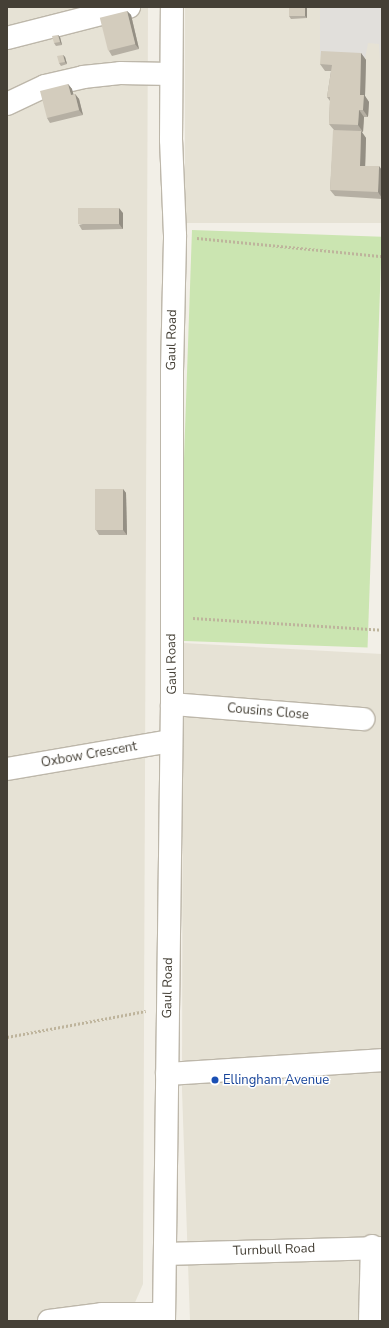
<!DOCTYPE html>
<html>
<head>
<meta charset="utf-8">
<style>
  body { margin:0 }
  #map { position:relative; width:389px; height:1328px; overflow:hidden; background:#f2efe7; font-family:"Nunito Sans",sans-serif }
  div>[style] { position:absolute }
  .residential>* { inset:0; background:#e6e2d5; transform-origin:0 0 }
  .green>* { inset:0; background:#cbe5b1; transform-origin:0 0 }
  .parking>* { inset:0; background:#e1dfdb }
  .path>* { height:2.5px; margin-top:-1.25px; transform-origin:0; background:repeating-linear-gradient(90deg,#beb49c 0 2px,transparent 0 4px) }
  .roads { filter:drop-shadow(1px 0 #bdb7aa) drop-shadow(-1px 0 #bdb7aa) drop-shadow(0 1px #bdb7aa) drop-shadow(0 -1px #bdb7aa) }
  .minor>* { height:22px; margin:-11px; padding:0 11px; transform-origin:11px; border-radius:11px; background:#fff }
  .wall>* { inset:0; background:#b5afa3 }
  .shaded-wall>* { inset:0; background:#948f84 }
  .building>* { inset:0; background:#d3ccbd; transform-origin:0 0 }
  .dots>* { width:11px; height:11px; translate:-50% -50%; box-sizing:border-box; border:2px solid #fff; border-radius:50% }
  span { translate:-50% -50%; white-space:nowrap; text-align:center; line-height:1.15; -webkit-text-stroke:3px #fff; paint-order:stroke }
  .street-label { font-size:13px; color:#454036 }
  .transit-label { font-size:13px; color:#164399 }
  .left { translate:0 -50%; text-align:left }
  .frame { position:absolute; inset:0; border:8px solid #454036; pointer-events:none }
</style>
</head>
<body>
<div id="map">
  <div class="residential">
    <i style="clip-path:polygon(7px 7px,148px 7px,143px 1284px,127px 1321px,7px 1321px)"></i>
    <i style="left:185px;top:7px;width:197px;height:216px"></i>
    <i style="clip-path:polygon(183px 643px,382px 654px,382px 1321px,190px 1321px,182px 1090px)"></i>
  </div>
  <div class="green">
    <i style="left:192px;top:230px;width:190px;height:411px;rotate:2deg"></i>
  </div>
  <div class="parking">
    <i style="clip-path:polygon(320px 7px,382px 7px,382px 60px,380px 60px,379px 44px,368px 43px,365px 58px,320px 56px)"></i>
  </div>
  <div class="path">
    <i style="left:197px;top:238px;width:186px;rotate:5.6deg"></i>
    <i style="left:193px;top:618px;width:189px;rotate:3.6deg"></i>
    <i style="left:7px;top:1037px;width:141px;rotate:-10.6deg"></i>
  </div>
  <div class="roads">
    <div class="minor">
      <i style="left:7px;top:38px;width:126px;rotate:-14.3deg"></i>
      <i style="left:7px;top:104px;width:42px;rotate:-25.3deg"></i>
      <i style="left:45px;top:86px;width:39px;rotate:-13deg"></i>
      <i style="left:83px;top:77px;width:37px;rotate:-6deg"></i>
      <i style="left:120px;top:73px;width:51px;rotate:1.1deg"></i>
      <i style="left:172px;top:704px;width:192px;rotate:4.5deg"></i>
      <i style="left:7px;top:769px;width:166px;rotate:-9.7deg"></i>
      <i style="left:167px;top:1074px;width:215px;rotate:-3.7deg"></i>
      <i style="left:166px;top:1254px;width:216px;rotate:-1.6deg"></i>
      <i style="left:49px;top:1321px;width:53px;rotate:-7.5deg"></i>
      <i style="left:102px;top:1314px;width:61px"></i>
      <i style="left:164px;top:1321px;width:617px;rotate:-89.26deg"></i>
      <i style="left:172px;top:704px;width:333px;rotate:-90deg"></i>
      <i style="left:172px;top:371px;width:136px;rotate:-88.7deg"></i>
      <i style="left:175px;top:235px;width:95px;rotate:-92.4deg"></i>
      <i style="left:171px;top:140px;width:133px;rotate:-89.6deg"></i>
      <i style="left:370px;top:1321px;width:75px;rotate:-88.5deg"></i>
    </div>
  </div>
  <div class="wall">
    <i style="clip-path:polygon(307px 7px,307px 18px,291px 19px,289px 16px)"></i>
    <i style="clip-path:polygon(127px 11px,131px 15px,139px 49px,112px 56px,109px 51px)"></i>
    <i style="clip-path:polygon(58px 35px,60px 37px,62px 45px,56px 46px,54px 43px)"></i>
    <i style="clip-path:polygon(361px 53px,366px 60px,365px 96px,369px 102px,368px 117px,364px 117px,363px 132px,362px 132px,366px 138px,365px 166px,382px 170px,382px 199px,335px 196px,330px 190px,334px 130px,329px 124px,330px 101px,327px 97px,331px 71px,325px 71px,320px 64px)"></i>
    <i style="clip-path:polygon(63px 55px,65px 57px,67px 64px,61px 66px,59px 63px)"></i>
    <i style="clip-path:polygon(68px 84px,72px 89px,73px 95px,75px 94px,79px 99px,83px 115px,50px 123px,47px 118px)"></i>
    <i style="clip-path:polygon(123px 213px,123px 229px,82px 230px,79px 225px)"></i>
    <i style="clip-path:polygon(123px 489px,126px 493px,127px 535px,99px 535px,96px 530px)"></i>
  </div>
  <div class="shaded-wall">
    <i style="clip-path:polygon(305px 7px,307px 7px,307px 18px,305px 16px)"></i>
    <i style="clip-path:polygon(127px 11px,131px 15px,139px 49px,135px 44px)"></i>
    <i style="clip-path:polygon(58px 35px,60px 37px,62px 45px,60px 42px)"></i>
    <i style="clip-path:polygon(361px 53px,366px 60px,365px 96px,369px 102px,368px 117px,363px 110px,360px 95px)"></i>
    <i style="clip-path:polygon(63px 55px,65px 57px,67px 64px,65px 62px)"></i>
    <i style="clip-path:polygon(68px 84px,72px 89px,75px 100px,71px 95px)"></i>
    <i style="clip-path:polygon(75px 94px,79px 99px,83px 115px,79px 110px)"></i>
    <i style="clip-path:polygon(359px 110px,364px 117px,363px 132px,358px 125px)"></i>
    <i style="clip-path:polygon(361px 131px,366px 138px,365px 172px,360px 166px)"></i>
    <i style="clip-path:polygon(379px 166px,382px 170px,382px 198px,378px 192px)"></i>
    <i style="clip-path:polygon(119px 208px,123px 213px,123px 229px,119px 224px)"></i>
    <i style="clip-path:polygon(123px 489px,126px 493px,127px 535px,123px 530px)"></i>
  </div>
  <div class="building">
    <i style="left:289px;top:7px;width:16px;height:9px"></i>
    <i style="left:127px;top:11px;width:34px;height:28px;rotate:76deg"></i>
    <i style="clip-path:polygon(58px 35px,60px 42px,54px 43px,52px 36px)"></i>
    <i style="clip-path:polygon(321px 51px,361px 53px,360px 95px,364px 95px,363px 110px,359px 110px,358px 125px,329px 124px,330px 97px,327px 97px,332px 65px,320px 64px)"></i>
    <i style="clip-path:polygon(63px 55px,65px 62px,59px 63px,57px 56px)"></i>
    <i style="clip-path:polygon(68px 84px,71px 95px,75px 94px,79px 110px,47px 118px,40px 91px)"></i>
    <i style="clip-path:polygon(333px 130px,361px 131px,360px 166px,379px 166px,378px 192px,330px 190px)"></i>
    <i style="left:119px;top:208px;width:16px;height:41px;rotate:90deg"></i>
    <i style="left:95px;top:489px;width:28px;height:41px"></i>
  </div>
  <div class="dots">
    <i style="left:215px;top:1080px;background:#1a4fb4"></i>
  </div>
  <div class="street-label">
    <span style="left:172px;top:340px;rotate:-89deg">Gaul Road</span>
    <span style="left:172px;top:664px;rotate:-91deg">Gaul Road</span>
    <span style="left:268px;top:712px;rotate:5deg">Cousins Close</span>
    <span style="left:89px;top:755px;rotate:-10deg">Oxbow Crescent</span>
    <span style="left:168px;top:988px;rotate:-89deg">Gaul Road</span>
    <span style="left:274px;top:1250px;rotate:-2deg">Turnbull Road</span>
  </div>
  <div class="transit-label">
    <span class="left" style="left:223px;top:1080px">Ellingham Avenue</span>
  </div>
  <div class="frame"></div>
</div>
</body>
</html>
